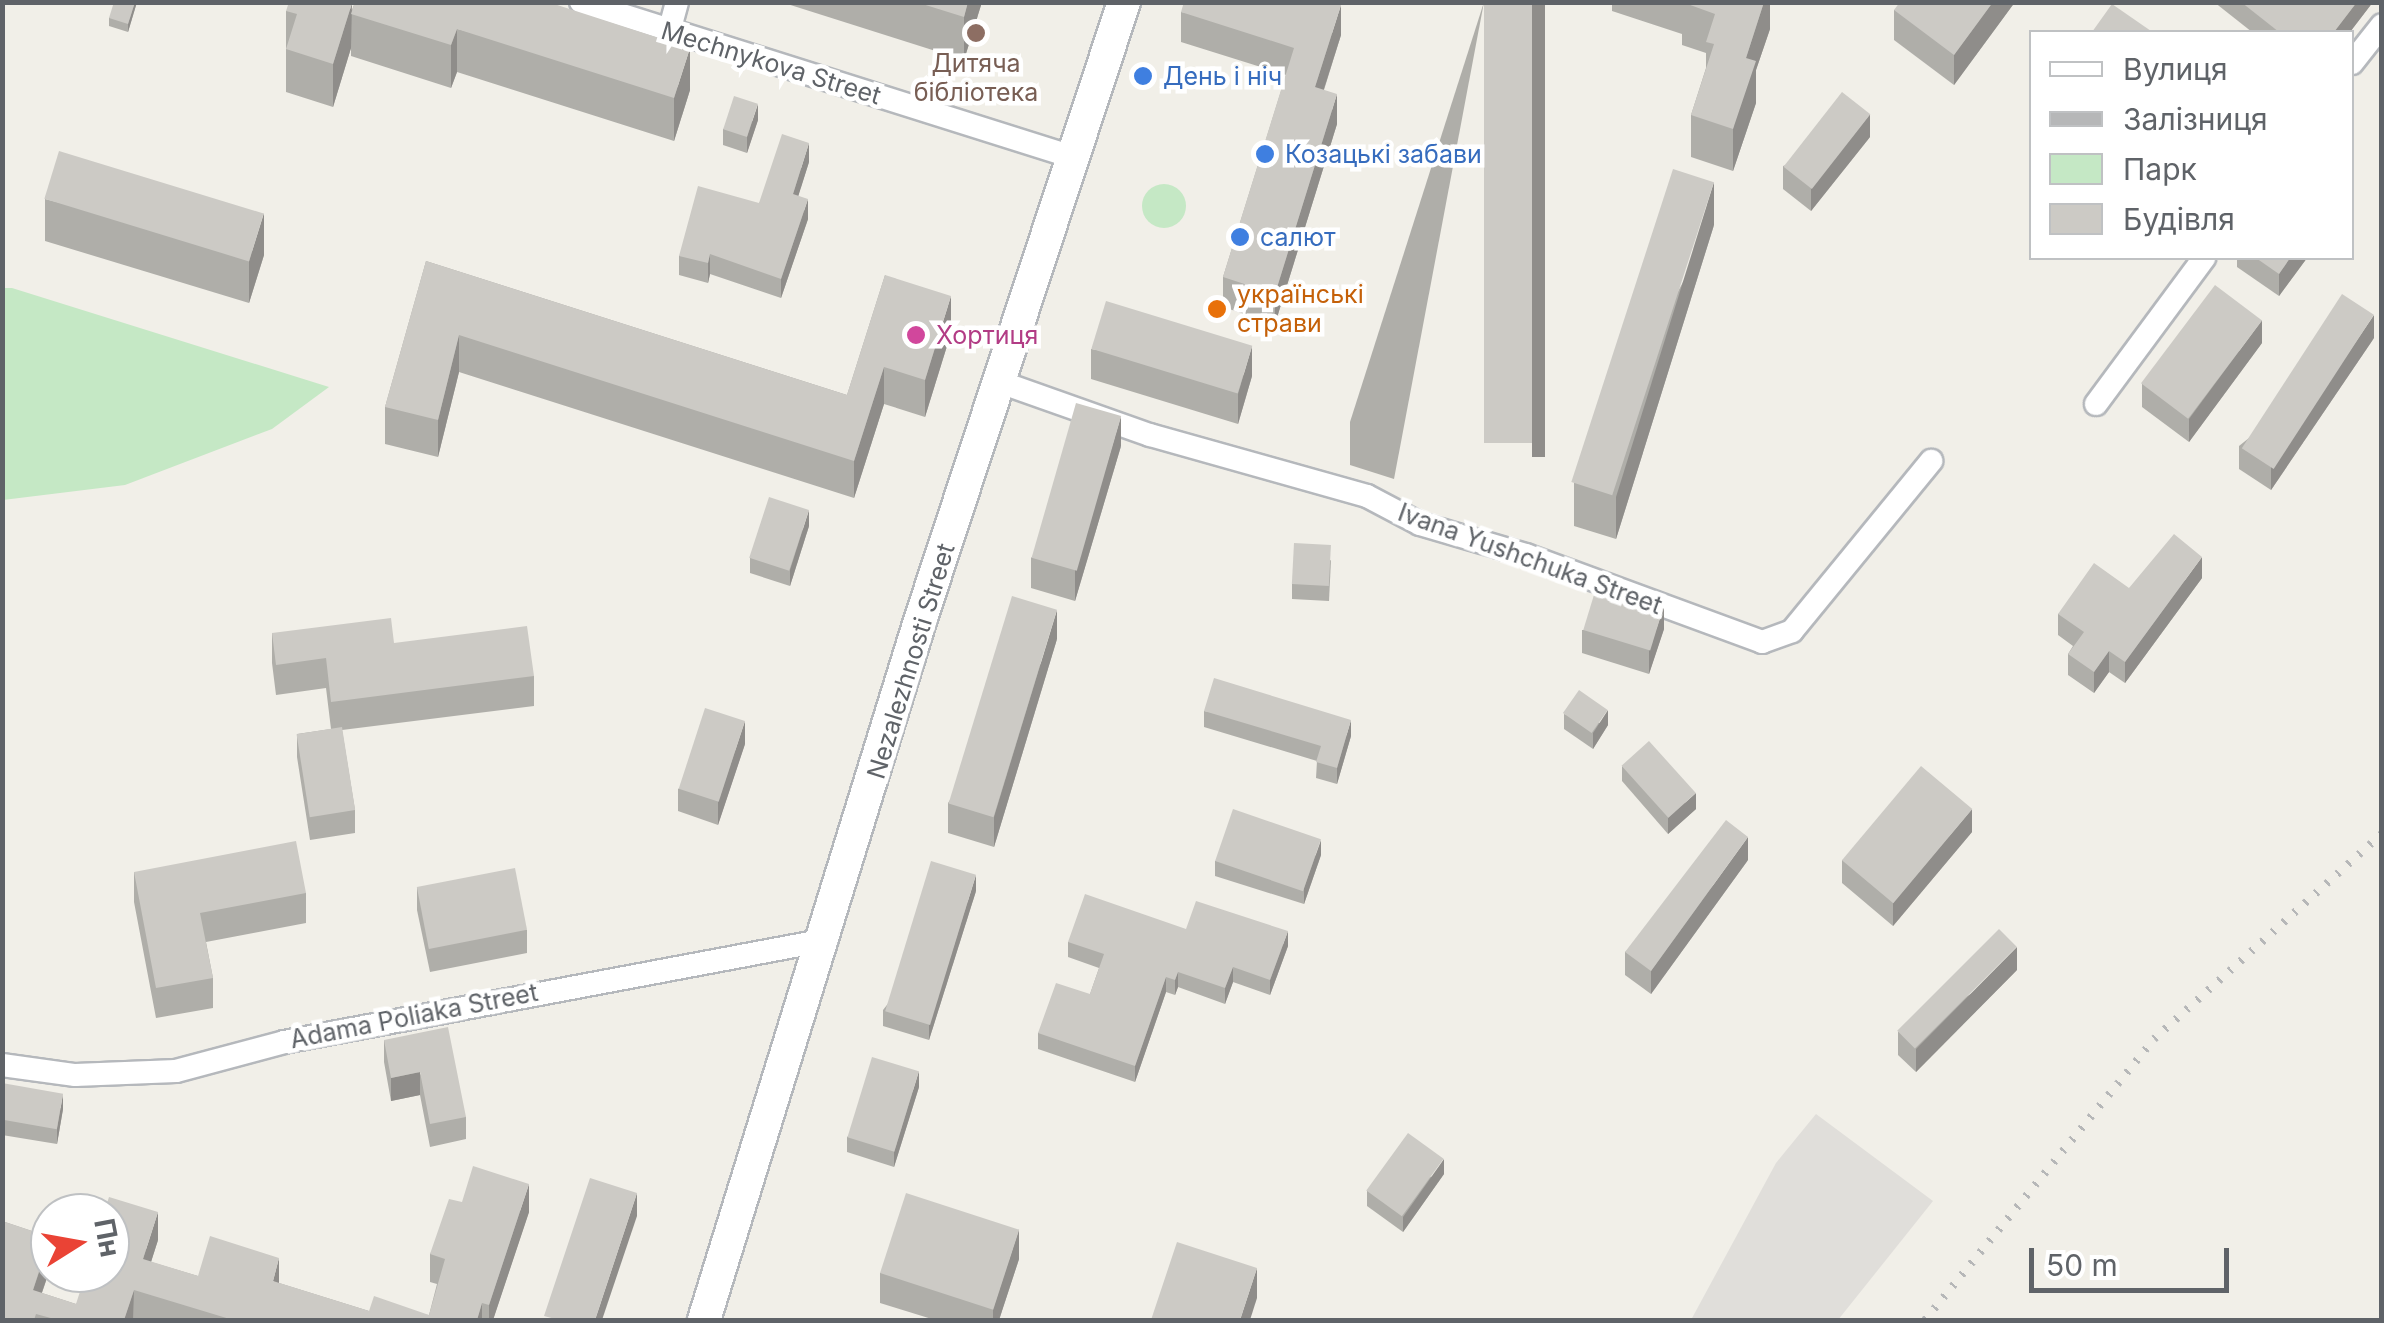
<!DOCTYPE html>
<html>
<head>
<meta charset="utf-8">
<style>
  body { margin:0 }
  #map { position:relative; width:2384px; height:1323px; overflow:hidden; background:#f1efe8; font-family:Inter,sans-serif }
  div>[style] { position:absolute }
  .industrial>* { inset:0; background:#e0deda }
  .green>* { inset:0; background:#c5e8c5 }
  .round { border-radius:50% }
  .roads { filter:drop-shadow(2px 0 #b5b8bc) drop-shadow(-2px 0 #b5b8bc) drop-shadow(0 2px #b5b8bc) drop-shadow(0 -2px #b5b8bc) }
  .minor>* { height:22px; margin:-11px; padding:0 11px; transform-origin:11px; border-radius:11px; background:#fff }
  .secondary>* { height:32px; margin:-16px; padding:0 16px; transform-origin:16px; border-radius:16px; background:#fff }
  .rail>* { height:8px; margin-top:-4px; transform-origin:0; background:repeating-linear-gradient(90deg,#b6b7b8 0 2.5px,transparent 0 14.5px) }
  .wall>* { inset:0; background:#afaea9 }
  .shaded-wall>* { inset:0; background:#8f8d8a; transform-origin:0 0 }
  .building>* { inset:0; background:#cccac5; transform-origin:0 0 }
  .dots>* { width:28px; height:28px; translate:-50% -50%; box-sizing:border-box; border:5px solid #fff; border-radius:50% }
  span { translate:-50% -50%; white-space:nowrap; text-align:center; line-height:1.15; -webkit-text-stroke:9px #fff; paint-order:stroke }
  .street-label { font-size:25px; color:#5f6368 }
  .education-label { font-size:25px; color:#785e54 }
  .shop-label { font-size:25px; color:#366cbe }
  .left { translate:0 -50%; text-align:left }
  .food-label { font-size:25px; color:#c56008 }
  .hotel-label { font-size:25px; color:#b23c85 }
  .frame { position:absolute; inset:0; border:5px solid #5f6368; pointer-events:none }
  .legend { position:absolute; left:2029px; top:30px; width:325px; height:230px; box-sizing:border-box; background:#fff; border:2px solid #bfc1c3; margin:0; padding:12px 18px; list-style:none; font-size:30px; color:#5f6368 }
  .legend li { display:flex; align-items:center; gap:20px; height:50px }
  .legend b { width:50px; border:2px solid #bfc1c3 }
  .north { position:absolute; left:30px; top:1193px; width:100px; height:100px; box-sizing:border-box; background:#fff; border:2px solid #bfc1c3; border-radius:50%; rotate:79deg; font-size:28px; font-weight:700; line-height:40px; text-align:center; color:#5f6368 }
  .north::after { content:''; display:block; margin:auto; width:35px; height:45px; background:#ea4335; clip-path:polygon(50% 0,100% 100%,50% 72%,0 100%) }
  .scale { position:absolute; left:2029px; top:1248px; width:200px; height:45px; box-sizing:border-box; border:5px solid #5f6368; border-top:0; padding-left:12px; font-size:30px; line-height:35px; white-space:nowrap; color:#5f6368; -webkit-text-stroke:8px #fff; paint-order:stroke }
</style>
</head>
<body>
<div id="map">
  <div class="industrial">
    <i style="clip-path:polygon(1816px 1114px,1933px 1201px,1838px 1320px,1691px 1320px,1776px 1163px)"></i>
  </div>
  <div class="green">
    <i class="round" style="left:1142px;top:184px;width:44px;height:44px"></i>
    <i style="clip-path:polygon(2px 288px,12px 288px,329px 387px,272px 429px,125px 485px,3px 500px)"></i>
  </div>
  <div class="roads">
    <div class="minor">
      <i style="left:581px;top:2px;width:519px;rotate:17.49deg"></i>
      <i style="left:669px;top:32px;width:31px;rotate:-75deg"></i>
      <i style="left:2352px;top:63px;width:48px;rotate:-51.7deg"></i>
      <i style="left:1000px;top:382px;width:159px;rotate:19.5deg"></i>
      <i style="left:1150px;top:435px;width:225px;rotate:15.7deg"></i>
      <i style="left:1367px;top:496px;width:60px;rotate:27.8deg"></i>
      <i style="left:1420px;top:524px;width:110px;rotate:16.3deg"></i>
      <i style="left:1526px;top:555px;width:252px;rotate:20.2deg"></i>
      <i style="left:1762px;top:642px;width:32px;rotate:-20deg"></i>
      <i style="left:1792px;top:631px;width:220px;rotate:-50.7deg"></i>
      <i style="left:2096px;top:404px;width:182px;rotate:-53.5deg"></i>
      <i style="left:2px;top:1065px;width:74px;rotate:7.8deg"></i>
      <i style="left:75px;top:1075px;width:101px;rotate:-2.3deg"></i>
      <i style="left:176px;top:1071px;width:112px;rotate:-15deg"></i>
      <i style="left:284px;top:1042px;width:552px;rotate:-10.66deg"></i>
    </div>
    <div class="secondary">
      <i style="left:704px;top:1320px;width:732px;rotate:-72.83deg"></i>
      <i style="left:920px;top:621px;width:652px;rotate:-71.76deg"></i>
    </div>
  </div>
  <div class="rail">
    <i style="left:1925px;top:1320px;width:362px;rotate:-50.8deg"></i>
    <i style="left:2154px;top:1039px;width:307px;rotate:-42deg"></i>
  </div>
  <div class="wall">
    <i style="clip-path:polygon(137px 2px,128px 32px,109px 26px,109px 18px)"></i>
    <i style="clip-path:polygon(355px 2px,690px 90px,674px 141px,457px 72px,451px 88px,351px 56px,351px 48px,333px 107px,286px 92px,286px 11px,352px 10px)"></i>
    <i style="clip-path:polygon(781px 2px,982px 2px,964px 60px)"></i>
    <i style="clip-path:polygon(1484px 2px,1394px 479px,1350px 465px,1350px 422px)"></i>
    <i style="clip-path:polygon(1612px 2px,1770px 2px,1770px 29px,1756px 70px,1756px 103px,1733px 171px,1691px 157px,1691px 115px,1706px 68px,1706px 53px,1682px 45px,1682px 34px,1612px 11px)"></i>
    <i style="clip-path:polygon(2015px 2px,1954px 85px,1894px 40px,1894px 10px)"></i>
    <i style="clip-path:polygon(2214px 2px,2373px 2px,2350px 32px,2252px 32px)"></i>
    <i style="clip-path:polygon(1181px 12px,1341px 35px,1324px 90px,1337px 124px,1275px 324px,1223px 307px,1223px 277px,1286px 75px,1181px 42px)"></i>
    <i style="clip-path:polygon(758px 120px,747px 153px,723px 145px,723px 129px)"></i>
    <i style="clip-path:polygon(1870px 137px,1811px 211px,1783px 189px,1783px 166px)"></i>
    <i style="clip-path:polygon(809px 162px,798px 196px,808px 219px,781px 298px,710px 274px,708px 283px,679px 275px,679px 256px,759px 203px)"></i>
    <i style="clip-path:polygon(45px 199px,264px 255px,249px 303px,45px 241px)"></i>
    <i style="clip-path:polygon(1714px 225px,1616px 539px,1574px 526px,1574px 483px)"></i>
    <i style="clip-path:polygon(2237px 258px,2307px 258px,2279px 296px,2237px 267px)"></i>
    <i style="clip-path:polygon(426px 261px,847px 395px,885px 275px,951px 333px,925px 417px,884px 404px,854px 498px,459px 372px,438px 457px,385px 444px,385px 407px)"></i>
    <i style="clip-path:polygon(2374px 338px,2271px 490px,2239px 469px,2239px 446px)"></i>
    <i style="clip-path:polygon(2262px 343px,2189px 442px,2142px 407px,2142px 384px)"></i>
    <i style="clip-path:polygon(1091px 349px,1252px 376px,1238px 424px,1091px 379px)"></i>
    <i style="clip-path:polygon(1121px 446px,1075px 601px,1031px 588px,1031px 558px)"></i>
    <i style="clip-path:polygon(809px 526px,790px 586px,750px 573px,750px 558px)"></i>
    <i style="clip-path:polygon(1331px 560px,1329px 601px,1292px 599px,1292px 584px)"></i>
    <i style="clip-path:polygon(2202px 578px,2125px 683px,2109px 672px,2094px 693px,2068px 675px,2068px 654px,2073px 646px,2058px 635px,2058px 614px,2129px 588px)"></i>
    <i style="clip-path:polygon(1664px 629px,1649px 674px,1582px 653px,1582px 630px)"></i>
    <i style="clip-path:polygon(272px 633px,394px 643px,534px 676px,534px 706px,342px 730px,355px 810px,355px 833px,310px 840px,297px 757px,297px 734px,331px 729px,326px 688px,276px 695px,272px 663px)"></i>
    <i style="clip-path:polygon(1057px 639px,994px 847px,948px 833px,948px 803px)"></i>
    <i style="clip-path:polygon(1204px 711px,1351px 736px,1337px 784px,1316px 778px,1317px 761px,1204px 727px)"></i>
    <i style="clip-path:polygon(1564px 714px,1608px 725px,1593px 749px,1564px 729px)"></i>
    <i style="clip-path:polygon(745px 744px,718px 825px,678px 811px,678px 789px)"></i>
    <i style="clip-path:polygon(1622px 766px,1696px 809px,1668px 834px,1622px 781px)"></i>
    <i style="clip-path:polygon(1972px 832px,1893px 926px,1842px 883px,1842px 860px)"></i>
    <i style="clip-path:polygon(1321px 855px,1304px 904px,1215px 876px,1215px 861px)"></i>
    <i style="clip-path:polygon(1748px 860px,1651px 994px,1625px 975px,1625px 952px)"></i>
    <i style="clip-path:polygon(134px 872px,306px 893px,306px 923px,206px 942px,213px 978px,213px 1008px,156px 1018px,134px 902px)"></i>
    <i style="clip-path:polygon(417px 887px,527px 930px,527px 953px,430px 972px,417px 910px)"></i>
    <i style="clip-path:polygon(976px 891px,929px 1040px,883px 1026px,883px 1010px)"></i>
    <i style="clip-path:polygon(1186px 929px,1288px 946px,1270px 995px,1233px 982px,1225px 1004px,1178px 987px,1175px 995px,1166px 992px,1135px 1082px,1038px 1049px,1038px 1033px,1090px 994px,1099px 968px,1068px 957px,1068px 942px)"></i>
    <i style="clip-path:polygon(2017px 970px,1916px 1072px,1898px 1055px,1898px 1032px)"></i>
    <i style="clip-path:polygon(384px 1040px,466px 1117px,466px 1139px,430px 1147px,420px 1095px,391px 1101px,384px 1062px)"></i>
    <i style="clip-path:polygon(2px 1083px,63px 1109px,57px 1144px,2px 1135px)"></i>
    <i style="clip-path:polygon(919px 1087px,894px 1167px,847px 1152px,847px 1137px)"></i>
    <i style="clip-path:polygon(1444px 1174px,1403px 1232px,1367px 1206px,1367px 1191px)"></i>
    <i style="clip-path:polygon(462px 1202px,529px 1212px,493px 1320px,143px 1320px,134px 1318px,133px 1320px,2px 1320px,2px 1221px,50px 1237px,50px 1269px,42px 1293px,76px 1304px,158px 1240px,151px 1262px,198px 1276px,279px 1283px,369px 1311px,429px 1315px,437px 1284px,430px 1282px,430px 1254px)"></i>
    <i style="clip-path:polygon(1019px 1259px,999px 1320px,935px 1320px,880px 1303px,880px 1273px)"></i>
  </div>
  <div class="shaded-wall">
    <i style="clip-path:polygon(135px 2px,137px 2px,128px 32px,128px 24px)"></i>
    <i style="clip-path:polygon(968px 2px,982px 2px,964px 60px,964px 17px)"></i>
    <i style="left:1532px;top:2px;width:13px;height:455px"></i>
    <i style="clip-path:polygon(1764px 2px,1770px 2px,1770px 29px,1756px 70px,1756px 103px,1733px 171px,1733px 129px,1746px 58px)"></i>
    <i style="clip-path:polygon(1993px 2px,2015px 2px,1954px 85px,1954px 55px)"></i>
    <i style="clip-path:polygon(2357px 2px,2373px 2px,2350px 32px,2334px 32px)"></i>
    <i style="clip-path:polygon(352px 3px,351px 48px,333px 107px,333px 64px)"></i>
    <i style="clip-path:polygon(1341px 5px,1341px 35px,1315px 117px,1315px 87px)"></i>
    <i style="clip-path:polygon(457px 29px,457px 72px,451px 88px,451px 45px)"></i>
    <i style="clip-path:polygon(690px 48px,690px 90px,674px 141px,674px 98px)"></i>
    <i style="clip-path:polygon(1337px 94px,1337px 124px,1275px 324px,1275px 294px)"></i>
    <i style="clip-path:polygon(758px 104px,758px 120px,747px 153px,747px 137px)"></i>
    <i style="clip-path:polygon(1870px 114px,1870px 137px,1811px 211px,1811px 188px)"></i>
    <i style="clip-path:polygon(809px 143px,809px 162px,793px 213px,793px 194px)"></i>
    <i style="clip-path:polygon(1714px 182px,1714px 225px,1616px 539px,1616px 497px)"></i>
    <i style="clip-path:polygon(808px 199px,808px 219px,781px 298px,781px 279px)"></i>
    <i style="clip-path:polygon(264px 213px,264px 255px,249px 303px,249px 261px)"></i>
    <i style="clip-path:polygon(710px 254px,710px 274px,708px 283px,708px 263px)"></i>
    <i style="clip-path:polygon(2290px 258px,2307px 258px,2279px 296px,2279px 274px)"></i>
    <i style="clip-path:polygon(951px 296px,951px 333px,925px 417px,925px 380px)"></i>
    <i style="clip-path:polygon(2374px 315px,2374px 338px,2271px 490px,2271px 467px)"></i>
    <i style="clip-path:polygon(2262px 320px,2262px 343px,2189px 442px,2189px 419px)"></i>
    <i style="clip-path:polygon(459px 335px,459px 372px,438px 457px,438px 420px)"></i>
    <i style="clip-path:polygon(1252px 346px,1252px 376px,1238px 424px,1238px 394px)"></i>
    <i style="clip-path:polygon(884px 367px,884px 404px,854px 498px,854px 461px)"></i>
    <i style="clip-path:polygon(1121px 416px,1121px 446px,1075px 601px,1075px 571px)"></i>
    <i style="clip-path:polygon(809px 510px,809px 526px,790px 586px,790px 570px)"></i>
    <i style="clip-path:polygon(2202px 557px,2202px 578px,2125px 683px,2125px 662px)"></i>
    <i style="clip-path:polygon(1664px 606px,1664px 629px,1649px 674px,1649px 651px)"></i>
    <i style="clip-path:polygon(1057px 610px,1057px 639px,994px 847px,994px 817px)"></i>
    <i style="clip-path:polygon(2109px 651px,2109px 672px,2094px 693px,2094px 672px)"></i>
    <i style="clip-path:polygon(1608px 710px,1608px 725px,1593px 749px,1593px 733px)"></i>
    <i style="clip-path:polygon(1351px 720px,1351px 736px,1337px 784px,1337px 768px)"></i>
    <i style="clip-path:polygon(745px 721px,745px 744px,718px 825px,718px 802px)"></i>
    <i style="clip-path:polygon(1696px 793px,1696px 809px,1668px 834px,1668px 818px)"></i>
    <i style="clip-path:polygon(1972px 809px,1972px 832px,1893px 926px,1893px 903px)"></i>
    <i style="clip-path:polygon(1748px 837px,1748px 860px,1651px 994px,1651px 971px)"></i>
    <i style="clip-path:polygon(1321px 840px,1321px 855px,1304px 904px,1304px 888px)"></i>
    <i style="clip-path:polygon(976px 875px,976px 891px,929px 1040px,929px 1025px)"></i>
    <i style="clip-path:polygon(1288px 931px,1288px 946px,1270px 995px,1270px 980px)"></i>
    <i style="clip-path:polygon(2017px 947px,2017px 970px,1916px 1072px,1916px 1049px)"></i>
    <i style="clip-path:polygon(1233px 967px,1233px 982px,1225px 1004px,1225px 988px)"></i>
    <i style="clip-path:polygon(1178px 972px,1178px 987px,1175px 995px,1175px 980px)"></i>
    <i style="clip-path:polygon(1166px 977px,1166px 992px,1135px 1082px,1135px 1066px)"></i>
    <i style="clip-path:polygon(919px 1071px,919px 1087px,894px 1167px,894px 1152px)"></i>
    <i style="clip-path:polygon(420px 1072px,420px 1095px,391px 1101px,391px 1078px)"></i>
    <i style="clip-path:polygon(63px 1094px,63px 1109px,57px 1144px,57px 1129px)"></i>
    <i style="clip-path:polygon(1444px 1159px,1444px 1174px,1403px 1232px,1403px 1217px)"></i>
    <i style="clip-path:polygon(529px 1184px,529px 1212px,493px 1320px,489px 1320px,489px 1305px)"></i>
    <i style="clip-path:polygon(637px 1193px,637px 1216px,602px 1320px,595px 1320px)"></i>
    <i style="clip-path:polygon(158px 1212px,158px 1240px,143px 1287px,143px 1259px)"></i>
    <i style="clip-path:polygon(1019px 1229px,1019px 1259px,999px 1320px,993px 1320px,993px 1309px)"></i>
    <i style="clip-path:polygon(50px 1241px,50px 1269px,33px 1318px,33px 1290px)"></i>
    <i style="clip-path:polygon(279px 1258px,279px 1286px,273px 1281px)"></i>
    <i style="clip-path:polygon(1257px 1268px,1257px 1298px,1250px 1320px,1240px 1320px)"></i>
    <i style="clip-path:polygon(134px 1290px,133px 1320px,124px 1320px)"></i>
    <i style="clip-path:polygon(482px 1303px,482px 1320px,477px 1320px)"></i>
  </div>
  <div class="building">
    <i style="clip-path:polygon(114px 2px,135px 2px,128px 24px,109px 18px)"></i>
    <i style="clip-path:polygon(289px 2px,352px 3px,333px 64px,286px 49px,297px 14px,286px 11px)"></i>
    <i style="clip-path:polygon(355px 2px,548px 2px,690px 48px,674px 98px,457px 29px,451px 45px,351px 14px)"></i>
    <i style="clip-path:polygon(916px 2px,968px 2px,964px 17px)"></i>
    <i style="clip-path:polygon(1184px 2px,1333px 2px,1341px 5px,1315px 87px,1337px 94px,1275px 294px,1223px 277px,1294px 48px,1181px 12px)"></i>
    <i style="left:1484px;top:2px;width:48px;height:441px"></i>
    <i style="clip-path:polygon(1682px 2px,1764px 2px,1746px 58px,1756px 61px,1733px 129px,1691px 115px,1714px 44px,1706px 42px,1715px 14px)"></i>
    <i style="clip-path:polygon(1900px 2px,1993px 2px,1954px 55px,1894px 10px)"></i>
    <i style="clip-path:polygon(2241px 2px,2357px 2px,2334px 32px,2279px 32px)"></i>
    <i style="clip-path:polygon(2112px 4px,2151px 31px,2149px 32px,2092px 32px)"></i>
    <i style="left:1842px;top:92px;width:36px;height:95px;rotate:38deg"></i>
    <i style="left:734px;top:96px;width:25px;height:35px;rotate:18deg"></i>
    <i style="clip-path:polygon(782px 134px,809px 143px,793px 194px,808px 199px,781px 279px,710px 254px,708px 263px,679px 256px,698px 186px,759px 203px)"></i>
    <i style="left:59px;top:151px;width:214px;height:50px;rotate:17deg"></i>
    <i style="left:1673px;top:169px;width:43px;height:329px;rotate:18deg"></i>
    <i style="clip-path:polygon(2256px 258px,2290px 258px,2279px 274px)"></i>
    <i style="clip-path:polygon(426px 261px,847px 395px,885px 275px,951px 296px,925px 380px,884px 367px,854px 461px,459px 335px,438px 420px,385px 407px)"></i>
    <i style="left:2215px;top:285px;width:59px;height:123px;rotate:37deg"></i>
    <i style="left:2342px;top:294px;width:38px;height:184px;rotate:33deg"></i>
    <i style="left:1106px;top:301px;width:153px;height:50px;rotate:17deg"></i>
    <i style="left:1076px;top:403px;width:47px;height:161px;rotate:16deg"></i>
    <i style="left:769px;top:497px;width:42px;height:64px;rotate:18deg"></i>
    <i style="clip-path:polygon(2174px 534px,2202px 557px,2125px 662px,2109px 651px,2094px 672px,2068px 654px,2084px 632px,2058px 614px,2094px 563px,2129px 588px)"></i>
    <i style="left:1294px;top:543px;width:37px;height:41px;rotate:3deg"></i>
    <i style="left:1597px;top:585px;width:70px;height:47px;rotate:17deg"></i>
    <i style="left:1012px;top:596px;width:47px;height:217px;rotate:17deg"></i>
    <i style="clip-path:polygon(391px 618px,394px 643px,527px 626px,534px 676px,331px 702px,326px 658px,276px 665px,272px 633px)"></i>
    <i style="clip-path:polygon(1214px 678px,1351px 720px,1337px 768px,1316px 762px,1321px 746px,1204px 711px)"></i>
    <i style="left:1579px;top:690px;width:35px;height:28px;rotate:35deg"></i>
    <i style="left:705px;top:708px;width:42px;height:85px;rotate:18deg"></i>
    <i style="left:342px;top:727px;width:84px;height:46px;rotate:81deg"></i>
    <i style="left:1649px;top:741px;width:70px;height:37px;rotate:48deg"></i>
    <i style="left:1921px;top:766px;width:67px;height:123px;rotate:40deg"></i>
    <i style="left:1233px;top:809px;width:93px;height:55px;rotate:19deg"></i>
    <i style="clip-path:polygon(1726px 820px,1748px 837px,1651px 971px,1625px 952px)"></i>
    <i style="clip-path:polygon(296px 841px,306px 893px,200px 913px,213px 978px,156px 988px,134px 872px)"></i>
    <i style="left:931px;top:861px;width:47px;height:157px;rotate:17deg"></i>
    <i style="left:515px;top:868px;width:63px;height:100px;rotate:79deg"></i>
    <i style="clip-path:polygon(1085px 894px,1186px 929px,1196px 901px,1288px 931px,1270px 980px,1233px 967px,1225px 988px,1178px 972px,1175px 980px,1166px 977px,1135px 1066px,1038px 1033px,1056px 983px,1090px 994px,1104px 954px,1068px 942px)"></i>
    <i style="left:1999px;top:929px;width:25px;height:144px;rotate:45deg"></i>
    <i style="clip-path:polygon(448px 1027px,466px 1117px,430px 1124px,420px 1072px,391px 1078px,384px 1040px)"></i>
    <i style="left:872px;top:1057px;width:49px;height:84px;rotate:17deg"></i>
    <i style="left:2px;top:1083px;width:62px;height:36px;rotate:10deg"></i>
    <i style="left:1408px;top:1133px;width:44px;height:71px;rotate:36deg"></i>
    <i style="clip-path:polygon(473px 1166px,529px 1184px,489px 1305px,482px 1303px,477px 1320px,233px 1320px,134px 1290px,124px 1320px,58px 1320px,36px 1314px,34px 1320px,10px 1320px,2px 1318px,2px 1221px,50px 1237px,33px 1290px,76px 1304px,86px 1273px,110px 1273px,110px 1213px,104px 1213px,109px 1197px,158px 1212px,143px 1259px,198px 1276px,210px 1236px,279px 1258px,273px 1281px,369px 1311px,374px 1296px,429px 1315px,445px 1259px,430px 1254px,449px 1199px,462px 1202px)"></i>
    <i style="clip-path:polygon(590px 1178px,637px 1193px,595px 1320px,559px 1320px,544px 1316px)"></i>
    <i style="left:906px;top:1193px;width:119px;height:84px;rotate:18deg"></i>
    <i style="clip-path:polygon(1177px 1242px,1257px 1268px,1240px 1320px,1151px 1320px)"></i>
  </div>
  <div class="dots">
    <i style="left:976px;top:33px;background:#8d6e63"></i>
    <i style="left:1143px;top:76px;background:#3f7fe0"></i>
    <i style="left:1265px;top:154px;background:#3f7fe0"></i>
    <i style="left:1240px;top:237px;background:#3f7fe0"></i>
    <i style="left:1217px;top:309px;background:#e8710a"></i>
    <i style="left:916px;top:335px;background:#d1479c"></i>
  </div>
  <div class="street-label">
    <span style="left:771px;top:63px;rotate:17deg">Mechnykova Street</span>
    <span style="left:1530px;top:559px;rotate:20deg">Ivana Yushchuka Street</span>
    <span style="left:911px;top:661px;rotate:-73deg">Nezalezhnosti Street</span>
    <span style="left:414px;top:1016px;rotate:-11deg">Adama Poliaka Street</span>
  </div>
  <div class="education-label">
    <span style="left:976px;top:78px">Дитяча<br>бібліотека</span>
  </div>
  <div class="shop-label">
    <span class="left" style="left:1163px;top:76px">День і ніч</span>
    <span class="left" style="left:1285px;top:154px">Козацькі забави</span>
    <span class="left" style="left:1260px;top:237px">салют</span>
  </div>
  <div class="food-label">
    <span class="left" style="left:1237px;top:309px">українські<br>страви</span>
  </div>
  <div class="hotel-label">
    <span class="left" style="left:936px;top:335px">Хортиця</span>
  </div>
  <div class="frame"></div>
  <ul class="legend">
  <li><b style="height:12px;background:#fff"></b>Вулиця</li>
  <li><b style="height:12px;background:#b6b7b8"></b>Залізниця</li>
  <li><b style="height:28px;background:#c5e8c5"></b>Парк</li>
  <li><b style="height:28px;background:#cccac5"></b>Будівля</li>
  </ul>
  <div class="north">Пн</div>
  <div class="scale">50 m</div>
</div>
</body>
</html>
